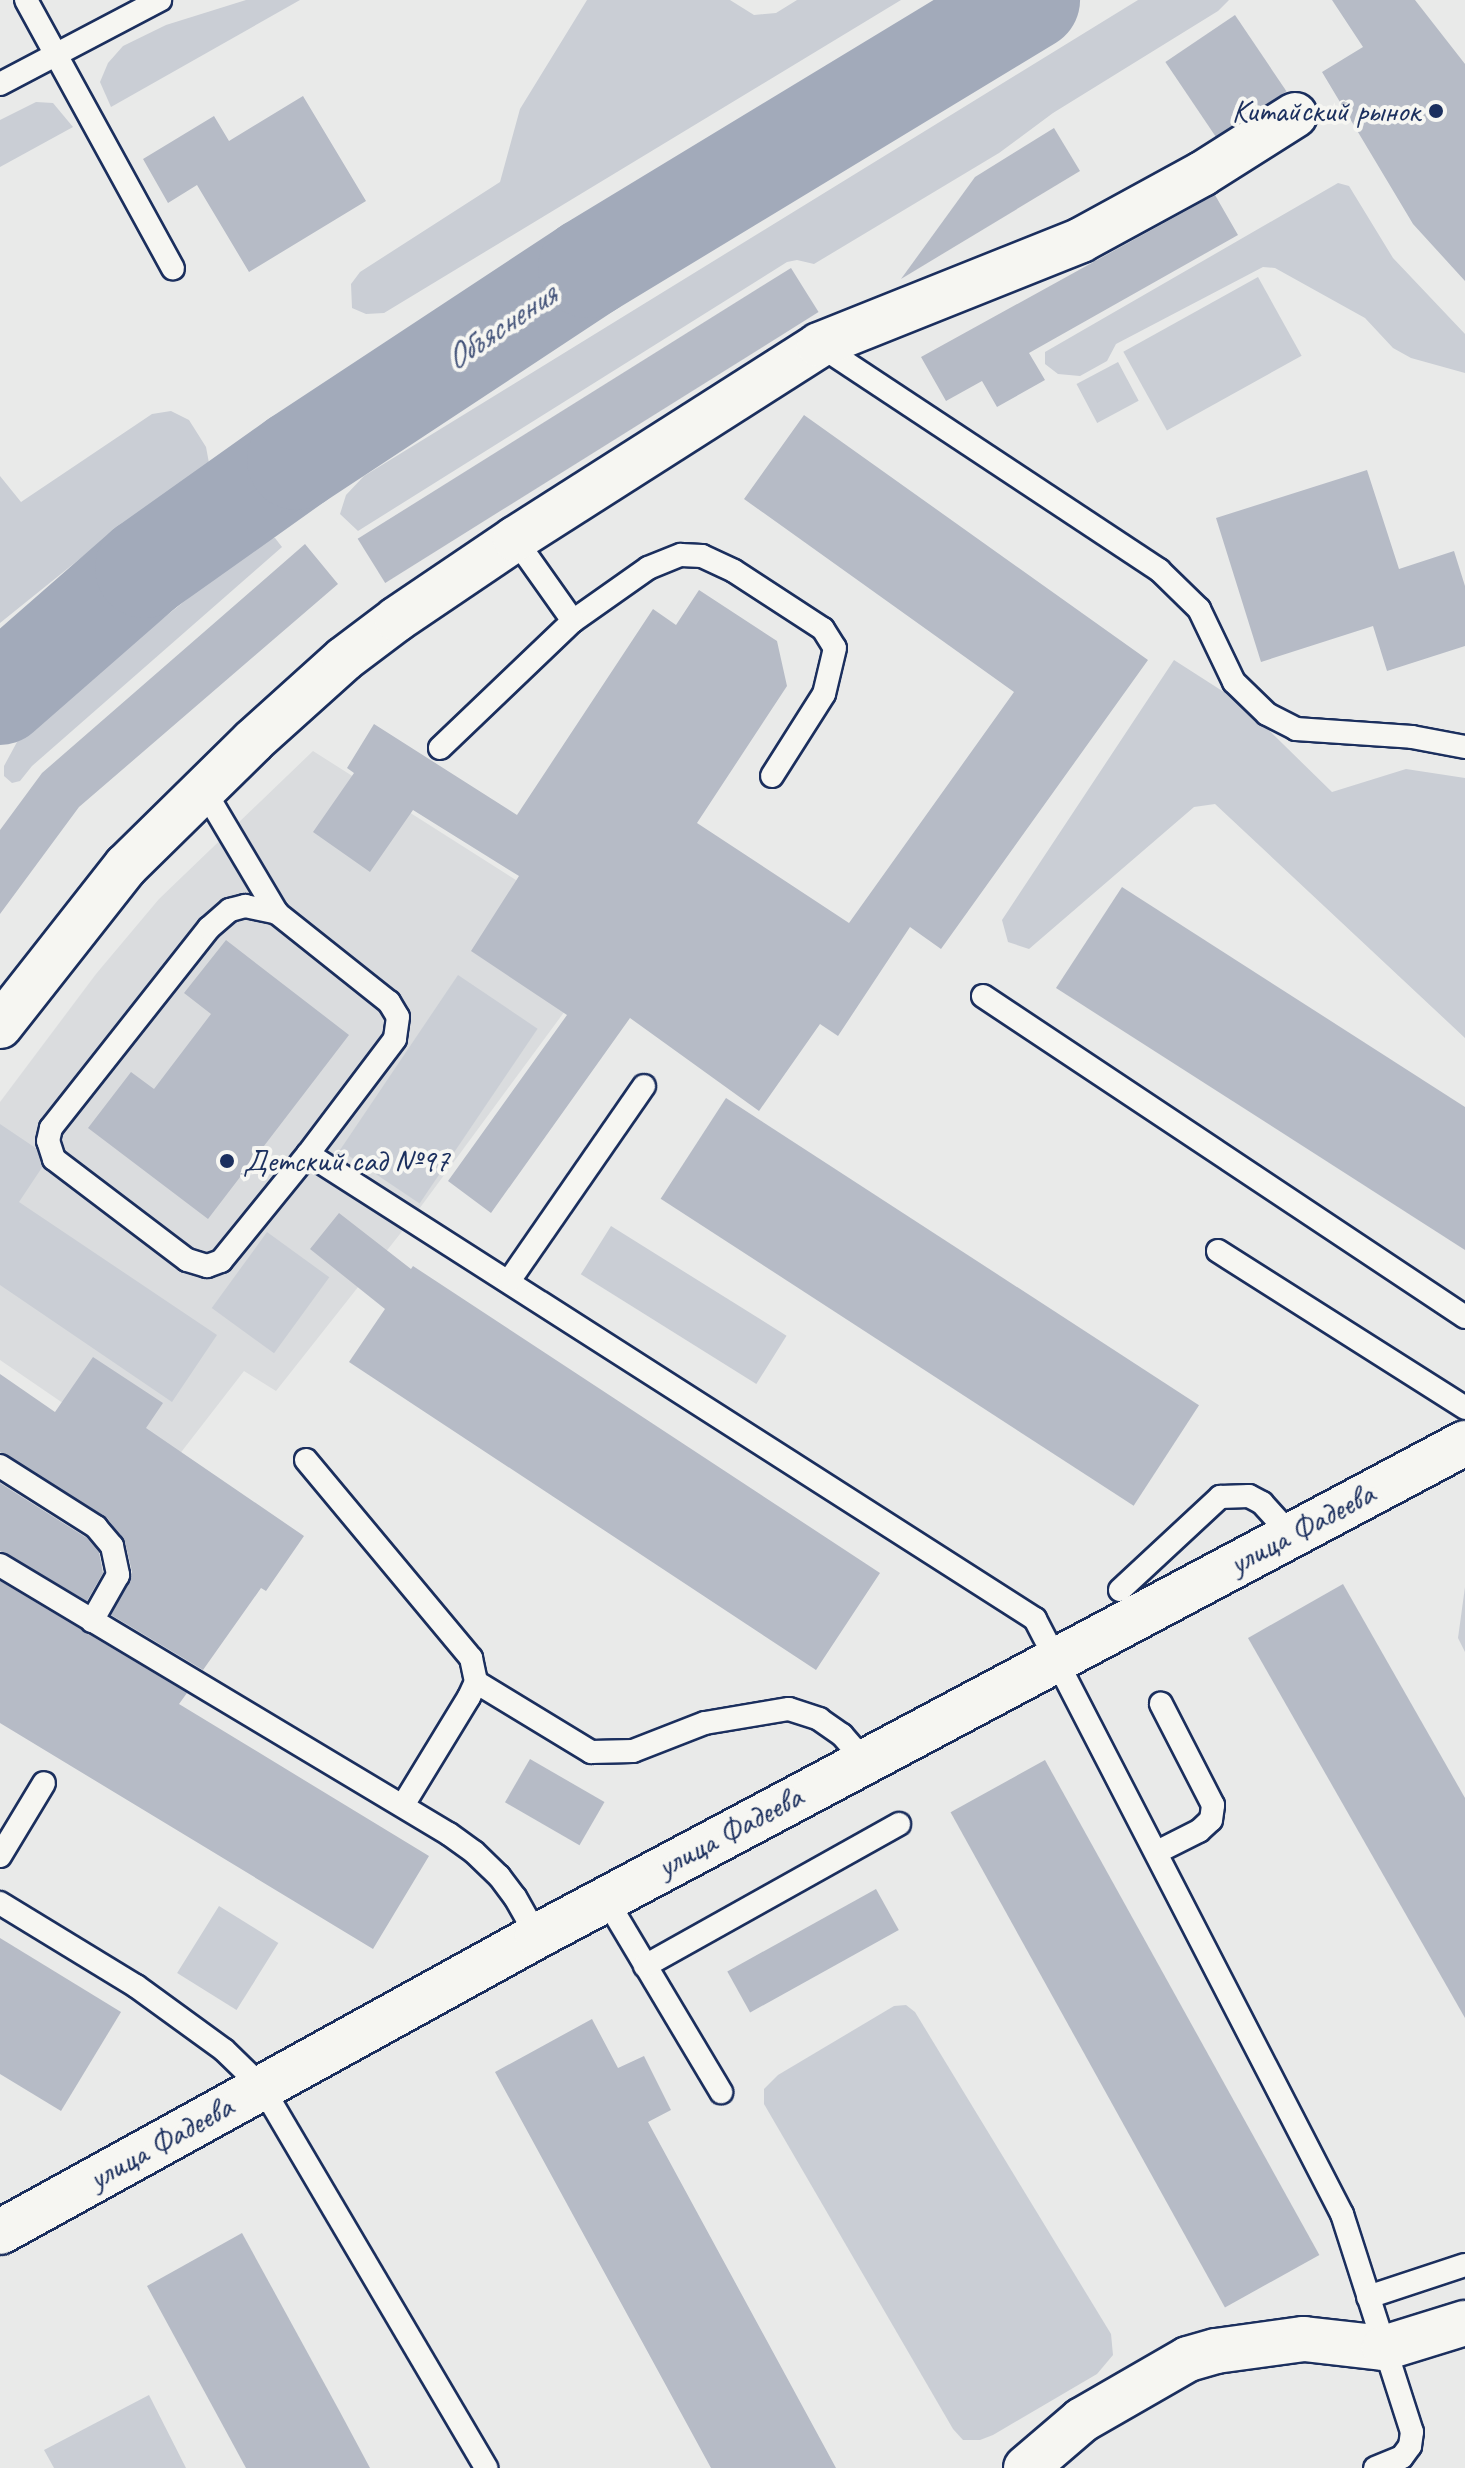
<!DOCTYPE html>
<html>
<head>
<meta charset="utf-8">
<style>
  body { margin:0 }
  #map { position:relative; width:1465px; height:2468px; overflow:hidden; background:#e9eae9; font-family:Caveat,sans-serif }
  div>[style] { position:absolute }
  .built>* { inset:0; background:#dadcde }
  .green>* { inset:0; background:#caced5; transform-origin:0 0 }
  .river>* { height:100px; margin:-50px; padding:0 50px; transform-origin:50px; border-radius:50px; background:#a2aaba }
  .building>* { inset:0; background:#b6bbc6; transform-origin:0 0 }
  .roads { filter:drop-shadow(2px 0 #1b2f5e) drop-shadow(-2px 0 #1b2f5e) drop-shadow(0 2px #1b2f5e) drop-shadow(0 -2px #1b2f5e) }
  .lane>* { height:22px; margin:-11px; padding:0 11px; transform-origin:11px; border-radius:11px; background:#f6f6f2 }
  .street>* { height:44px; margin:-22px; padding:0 22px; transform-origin:22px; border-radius:22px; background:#f6f6f2 }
  .dots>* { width:22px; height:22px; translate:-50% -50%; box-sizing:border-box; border:4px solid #f6f6f2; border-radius:50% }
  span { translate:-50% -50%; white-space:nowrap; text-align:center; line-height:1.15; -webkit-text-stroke:8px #f6f6f2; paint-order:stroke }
  .poi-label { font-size:32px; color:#1b2f5e }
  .right { translate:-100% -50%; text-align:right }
  .left { translate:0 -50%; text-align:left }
  .street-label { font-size:32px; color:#1b2f5e }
  .water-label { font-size:34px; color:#44547a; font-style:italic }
</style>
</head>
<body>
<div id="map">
  <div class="built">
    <i style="clip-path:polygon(313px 751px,615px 943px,411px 1220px,276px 1391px,244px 1371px,165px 1473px,0 1360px,0 1102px,96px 974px,159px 899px)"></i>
  </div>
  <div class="green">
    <i style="clip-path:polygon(246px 0,300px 0,111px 107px,100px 82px,108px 63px,123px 46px,166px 25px)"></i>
    <i style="clip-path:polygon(587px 0,730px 0,754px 15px,776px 13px,797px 0,901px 0,384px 313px,366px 314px,352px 308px,351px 284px,360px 272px,500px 182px,520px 109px)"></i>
    <i style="clip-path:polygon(1138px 0,1229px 0,1218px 11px,1053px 113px,999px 153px,814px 264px,797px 260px,787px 262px,358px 531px,340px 514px,346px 495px,364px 476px)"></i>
    <i style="clip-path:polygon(36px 102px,53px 103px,73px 127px,0 167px,0 120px)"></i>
    <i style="clip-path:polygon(1338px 183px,1349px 186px,1393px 258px,1465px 334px,1465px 373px,1411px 358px,1393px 348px,1365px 318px,1275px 268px,1263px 267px,1116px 344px,1107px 361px,1080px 376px,1058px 374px,1045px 364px,1045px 352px)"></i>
    <i style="left:1258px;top:277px;width:90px;height:154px;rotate:61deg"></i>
    <i style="left:1118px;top:362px;width:44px;height:47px;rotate:62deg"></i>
    <i style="clip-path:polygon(171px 411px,189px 420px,206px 447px,209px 463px,113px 532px,0 623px,0 476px,21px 502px,152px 414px)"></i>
    <i style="clip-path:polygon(275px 538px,282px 547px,32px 766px,20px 781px,12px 783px,4px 776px,4px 766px,23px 731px,262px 539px)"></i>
    <i style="clip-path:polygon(1174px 660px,1241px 703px,1332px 792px,1406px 769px,1465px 778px,1465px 1038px,1215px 804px,1194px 807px,1029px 949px,1008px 942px,1002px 920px)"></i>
    <i style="left:458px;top:975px;width:96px;height:211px;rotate:34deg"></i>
    <i style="clip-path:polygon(0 1124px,49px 1157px,19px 1202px,217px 1335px,172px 1402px,0 1285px)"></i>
    <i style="left:611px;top:1226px;width:207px;height:57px;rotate:32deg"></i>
    <i style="left:267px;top:1232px;width:77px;height:94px;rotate:36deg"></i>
    <i style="clip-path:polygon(1465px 1587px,1465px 1652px,1458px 1638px)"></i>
    <i style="left:219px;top:1906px;width:70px;height:79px;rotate:32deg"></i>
    <i style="clip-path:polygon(906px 2005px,915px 2012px,1111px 2334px,1113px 2355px,1097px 2374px,993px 2435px,980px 2440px,963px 2440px,953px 2429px,764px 2104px,764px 2089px,778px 2075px,894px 2006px)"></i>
    <i style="clip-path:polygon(149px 2395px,186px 2468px,54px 2468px,44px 2450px)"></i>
  </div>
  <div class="river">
    <i style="left:0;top:695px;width:193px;rotate:-41.2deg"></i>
    <i style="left:145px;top:568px;width:186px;rotate:-35.4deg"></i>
    <i style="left:297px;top:460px;width:349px;rotate:-33.4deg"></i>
    <i style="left:588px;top:268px;width:517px;rotate:-31.23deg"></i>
  </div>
  <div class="building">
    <i style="clip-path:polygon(1332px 0,1415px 0,1465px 64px,1465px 281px,1413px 224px,1322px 72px,1363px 47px)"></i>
    <i style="left:1235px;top:15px;width:92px;height:84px;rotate:56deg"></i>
    <i style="clip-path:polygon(303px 96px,366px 201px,249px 272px,197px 185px,168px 203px,143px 159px,214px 116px,229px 141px)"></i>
    <i style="clip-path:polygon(1054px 128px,1080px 171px,901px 279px,975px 177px)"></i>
    <i style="clip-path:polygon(1215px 195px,1238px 235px,1029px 353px,1045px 380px,997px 407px,982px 381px,946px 401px,921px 357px)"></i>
    <i style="left:791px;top:268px;width:52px;height:511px;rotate:58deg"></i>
    <i style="clip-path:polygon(804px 415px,1148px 660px,941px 949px,910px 927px,838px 1036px,820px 1024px,759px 1111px,630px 1018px,491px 1213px,448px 1181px,567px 1015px,471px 951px,519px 876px,413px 810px,370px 872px,313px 832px,354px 773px,347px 768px,374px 724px,517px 815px,653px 609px,676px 625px,699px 590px,777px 641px,787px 686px,697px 823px,849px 923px,1014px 692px,744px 499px)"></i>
    <i style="clip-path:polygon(1367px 470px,1399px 569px,1454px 551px,1465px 586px,1465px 646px,1387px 671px,1373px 626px,1261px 662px,1216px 518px)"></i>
    <i style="clip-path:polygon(305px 544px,338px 584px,79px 807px,0 914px,0 830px,42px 773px)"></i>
    <i style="clip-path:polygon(1122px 887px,1465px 1107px,1465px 1250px,1056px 988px)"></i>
    <i style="clip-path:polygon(226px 940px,349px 1035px,208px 1219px,88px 1128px,131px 1072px,154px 1089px,211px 1014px,184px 993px)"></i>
    <i style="left:726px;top:1098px;width:564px;height:120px;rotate:33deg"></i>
    <i style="clip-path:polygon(339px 1213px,411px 1269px,413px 1266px,880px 1573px,816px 1670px,349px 1362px,385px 1309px,310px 1249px)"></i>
    <i style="clip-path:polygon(93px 1357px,163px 1403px,146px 1428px,304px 1536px,266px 1591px,261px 1588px,203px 1670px,111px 1615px,132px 1572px,125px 1542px,107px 1518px,0 1452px,0 1374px,55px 1412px)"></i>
    <i style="clip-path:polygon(0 1483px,87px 1538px,99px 1552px,103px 1573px,87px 1601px,0 1551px)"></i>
    <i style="clip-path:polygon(0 1581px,187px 1693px,179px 1704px,429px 1856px,373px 1949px,0 1723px)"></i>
    <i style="clip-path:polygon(1343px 1584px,1465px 1798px,1465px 2018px,1248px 1638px)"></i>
    <i style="left:530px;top:1759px;width:86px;height:50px;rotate:30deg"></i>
    <i style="left:1045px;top:1760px;width:566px;height:108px;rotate:61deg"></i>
    <i style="left:876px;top:1889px;width:47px;height:170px;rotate:61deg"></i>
    <i style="clip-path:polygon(0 1938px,121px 2012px,61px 2111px,0 2074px)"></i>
    <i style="clip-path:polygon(592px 2019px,618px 2068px,644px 2056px,671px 2110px,648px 2122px,836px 2468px,711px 2468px,495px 2072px)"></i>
    <i style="clip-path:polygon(242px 2233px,340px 2412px,370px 2468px,246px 2468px,147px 2286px)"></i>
  </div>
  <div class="roads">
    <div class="lane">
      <i style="left:26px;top:0;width:306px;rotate:61.3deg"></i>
      <i style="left:0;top:84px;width:181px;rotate:-27.7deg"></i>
      <i style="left:819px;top:345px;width:408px;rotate:33.5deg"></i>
      <i style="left:1159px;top:570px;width:56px;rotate:44.3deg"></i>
      <i style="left:1199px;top:609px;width:81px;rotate:64.4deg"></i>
      <i style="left:1234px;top:682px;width:46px;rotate:44.1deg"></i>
      <i style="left:1267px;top:714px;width:33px;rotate:27deg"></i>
      <i style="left:1296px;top:729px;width:116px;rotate:3.9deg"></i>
      <i style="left:1412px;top:737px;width:54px;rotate:10.7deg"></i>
      <i style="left:573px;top:621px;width:92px;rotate:-35.2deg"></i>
      <i style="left:648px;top:568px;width:35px;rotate:-22deg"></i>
      <i style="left:681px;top:555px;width:21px;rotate:3deg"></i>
      <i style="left:702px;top:556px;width:35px;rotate:25deg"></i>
      <i style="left:734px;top:571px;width:106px;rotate:33.1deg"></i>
      <i style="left:823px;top:629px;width:22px;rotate:58deg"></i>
      <i style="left:835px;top:648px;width:47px;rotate:103.4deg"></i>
      <i style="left:824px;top:694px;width:97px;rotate:122.4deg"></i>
      <i style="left:440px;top:748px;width:184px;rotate:-43.7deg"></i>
      <i style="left:573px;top:621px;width:100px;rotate:-125.3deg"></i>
      <i style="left:204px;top:790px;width:143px;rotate:59.3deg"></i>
      <i style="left:277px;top:913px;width:143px;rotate:38.5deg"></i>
      <i style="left:389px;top:1002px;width:17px;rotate:59deg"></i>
      <i style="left:398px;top:1017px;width:22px;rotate:98deg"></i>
      <i style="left:395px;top:1039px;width:144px;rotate:127.1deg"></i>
      <i style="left:308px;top:1154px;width:138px;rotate:129.1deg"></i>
      <i style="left:221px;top:1261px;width:15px;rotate:160deg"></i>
      <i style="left:207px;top:1266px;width:21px;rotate:-163deg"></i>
      <i style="left:187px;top:1260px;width:167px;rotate:-142.8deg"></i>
      <i style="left:54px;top:1159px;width:19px;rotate:-108deg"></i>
      <i style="left:48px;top:1141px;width:13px;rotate:-77deg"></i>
      <i style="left:51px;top:1128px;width:255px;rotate:-51.7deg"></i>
      <i style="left:209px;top:928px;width:28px;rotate:-41deg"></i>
      <i style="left:230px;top:910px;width:16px;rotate:-15deg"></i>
      <i style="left:245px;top:906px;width:33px;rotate:12deg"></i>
      <i style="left:983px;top:996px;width:579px;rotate:33.66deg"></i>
      <i style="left:308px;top:1154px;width:863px;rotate:32.6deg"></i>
      <i style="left:1035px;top:1619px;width:670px;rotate:62.71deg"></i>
      <i style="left:1342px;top:2214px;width:229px;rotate:72.2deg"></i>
      <i style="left:1412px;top:2432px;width:14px;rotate:98deg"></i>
      <i style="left:1410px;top:2446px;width:14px;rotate:126deg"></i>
      <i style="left:1402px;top:2457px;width:29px;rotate:158deg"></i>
      <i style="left:1218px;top:1251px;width:293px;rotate:32.4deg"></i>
      <i style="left:509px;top:1281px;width:237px;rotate:-55.3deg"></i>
      <i style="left:306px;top:1460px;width:258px;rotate:50.2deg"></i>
      <i style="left:471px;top:1658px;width:25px;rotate:78deg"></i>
      <i style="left:476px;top:1682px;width:17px;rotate:115deg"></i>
      <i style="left:469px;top:1697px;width:127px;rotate:121.4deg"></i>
      <i style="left:0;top:1466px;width:114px;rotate:32.4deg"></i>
      <i style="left:96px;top:1527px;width:25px;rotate:50deg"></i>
      <i style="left:112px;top:1546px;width:30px;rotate:78deg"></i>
      <i style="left:118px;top:1575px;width:53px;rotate:119.5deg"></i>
      <i style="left:0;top:1565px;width:523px;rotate:30.93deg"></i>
      <i style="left:449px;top:1834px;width:31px;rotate:36deg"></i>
      <i style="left:474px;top:1852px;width:35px;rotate:44deg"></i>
      <i style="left:499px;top:1876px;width:26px;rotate:53deg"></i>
      <i style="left:515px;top:1897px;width:45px;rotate:60.6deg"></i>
      <i style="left:1120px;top:1590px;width:137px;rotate:-42.9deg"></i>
      <i style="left:1220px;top:1497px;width:29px;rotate:-2deg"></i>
      <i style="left:1249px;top:1496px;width:15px;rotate:28deg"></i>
      <i style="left:1262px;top:1503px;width:45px;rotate:47.7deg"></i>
      <i style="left:476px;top:1682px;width:135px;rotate:31.3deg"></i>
      <i style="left:591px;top:1752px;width:42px;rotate:-1.4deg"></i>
      <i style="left:633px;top:1751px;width:77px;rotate:-21.3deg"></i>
      <i style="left:705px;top:1723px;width:85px;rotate:-9.5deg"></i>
      <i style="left:789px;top:1709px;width:32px;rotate:18deg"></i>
      <i style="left:819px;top:1719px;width:28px;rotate:35deg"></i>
      <i style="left:842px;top:1735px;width:33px;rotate:49deg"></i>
      <i style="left:1157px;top:1852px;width:47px;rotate:-26.6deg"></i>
      <i style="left:1199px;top:1831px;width:16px;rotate:-43deg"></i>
      <i style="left:1211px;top:1820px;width:15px;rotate:-82deg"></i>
      <i style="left:1213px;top:1805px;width:114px;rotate:-117.2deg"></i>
      <i style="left:0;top:1856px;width:85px;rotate:-58.9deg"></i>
      <i style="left:606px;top:1899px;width:225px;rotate:59.2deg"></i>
      <i style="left:0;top:1903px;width:159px;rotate:31.4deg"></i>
      <i style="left:136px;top:1986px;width:109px;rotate:36deg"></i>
      <i style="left:224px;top:2050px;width:53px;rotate:44.2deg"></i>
      <i style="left:262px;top:2087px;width:442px;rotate:59.5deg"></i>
      <i style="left:645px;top:1966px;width:291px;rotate:-29.2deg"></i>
      <i style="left:1368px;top:2297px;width:102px;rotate:-18.3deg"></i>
    </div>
    <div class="street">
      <i style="left:0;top:1026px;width:204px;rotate:-51.8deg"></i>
      <i style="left:126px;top:866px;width:178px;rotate:-44.5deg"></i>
      <i style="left:253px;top:741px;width:122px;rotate:-42deg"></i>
      <i style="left:344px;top:659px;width:66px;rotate:-37deg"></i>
      <i style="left:397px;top:619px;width:143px;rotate:-34.1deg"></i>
      <i style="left:515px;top:539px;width:361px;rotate:-32.5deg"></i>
      <i style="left:819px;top:345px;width:282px;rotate:-21.8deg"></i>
      <i style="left:1081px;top:240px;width:138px;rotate:-28.6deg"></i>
      <i style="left:1202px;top:174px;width:110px;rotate:-32.4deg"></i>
      <i style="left:0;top:2232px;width:613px;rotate:-28.86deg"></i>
      <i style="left:537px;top:1936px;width:1051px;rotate:-27.98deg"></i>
      <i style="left:1026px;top:2468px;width:74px;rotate:-40.6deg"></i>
      <i style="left:1082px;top:2420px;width:122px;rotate:-29.9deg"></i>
      <i style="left:1188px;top:2359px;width:29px;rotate:-16deg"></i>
      <i style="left:1216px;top:2351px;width:89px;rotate:-7.8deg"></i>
      <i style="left:1304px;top:2339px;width:81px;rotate:6.4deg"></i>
      <i style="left:1384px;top:2348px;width:85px;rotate:-17.2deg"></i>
    </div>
  </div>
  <div class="dots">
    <i style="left:1436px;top:111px;background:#1b2f5e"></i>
    <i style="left:227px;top:1161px;background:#1b2f5e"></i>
  </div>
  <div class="poi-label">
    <span class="right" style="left:1420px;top:111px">Китайский рынок</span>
    <span class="left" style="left:243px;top:1161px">Детский сад №97</span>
  </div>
  <div class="street-label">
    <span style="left:1302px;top:1529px;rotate:-28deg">улица Фадеева</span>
    <span style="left:730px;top:1832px;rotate:-28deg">улица Фадеева</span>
    <span style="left:161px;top:2143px;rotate:-29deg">улица Фадеева</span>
  </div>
  <div class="water-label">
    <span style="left:500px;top:326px;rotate:-34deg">Объяснения</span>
  </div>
</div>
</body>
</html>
